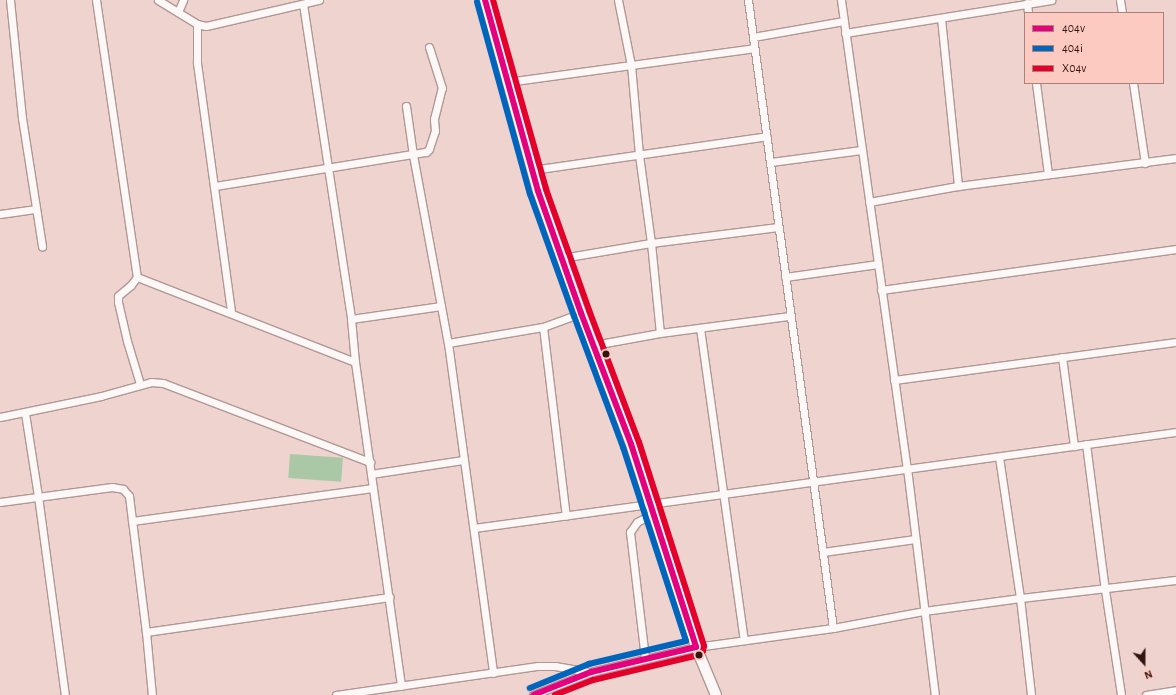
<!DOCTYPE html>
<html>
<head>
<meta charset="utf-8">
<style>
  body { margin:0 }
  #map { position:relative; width:1176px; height:695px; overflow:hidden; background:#efd3ce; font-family:"Alegreya Sans",sans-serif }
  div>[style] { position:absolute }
  .green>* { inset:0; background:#aac8a6; transform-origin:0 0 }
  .roads { filter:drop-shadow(1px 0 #b19793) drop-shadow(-1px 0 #b19793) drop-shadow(0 1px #b19793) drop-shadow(0 -1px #b19793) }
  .minor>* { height:7px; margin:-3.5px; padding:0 3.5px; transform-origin:3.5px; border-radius:3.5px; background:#fdf8f8 }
  .secondary>* { height:10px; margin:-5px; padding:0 5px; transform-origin:5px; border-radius:5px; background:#fdf8f8 }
  .bus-1>* { height:6px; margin:-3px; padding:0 3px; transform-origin:3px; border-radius:3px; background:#e5007d }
  .bus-2>* { height:6px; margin:-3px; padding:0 3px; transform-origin:3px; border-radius:3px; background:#0065bd }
  .bus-3>* { height:6px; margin:-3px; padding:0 3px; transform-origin:3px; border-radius:3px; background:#e4002b }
  .dots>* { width:11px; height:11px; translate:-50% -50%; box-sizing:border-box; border:2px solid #fccac1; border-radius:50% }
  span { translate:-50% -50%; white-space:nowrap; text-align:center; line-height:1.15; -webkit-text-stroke:4px #fccac1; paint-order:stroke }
  .legend { position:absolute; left:1024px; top:12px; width:140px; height:72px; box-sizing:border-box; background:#fccac1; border:1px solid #ab827a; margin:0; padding:5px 7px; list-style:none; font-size:12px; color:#321510 }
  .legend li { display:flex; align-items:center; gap:8px; height:20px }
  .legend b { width:20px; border:1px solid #ab827a }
  .north { position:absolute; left:1124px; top:643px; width:40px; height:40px; -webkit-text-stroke:3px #fccac1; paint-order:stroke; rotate:159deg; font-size:11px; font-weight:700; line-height:16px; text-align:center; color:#321510 }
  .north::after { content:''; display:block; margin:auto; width:14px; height:18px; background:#321510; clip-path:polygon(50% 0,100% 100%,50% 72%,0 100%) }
</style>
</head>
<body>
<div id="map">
  <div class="green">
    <i style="left:290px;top:454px;width:53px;height:24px;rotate:4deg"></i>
  </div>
  <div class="roads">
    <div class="minor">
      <i style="left:10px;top:0;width:119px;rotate:84.2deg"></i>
      <i style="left:22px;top:118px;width:130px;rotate:81.1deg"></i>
      <i style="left:96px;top:0;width:280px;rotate:81.6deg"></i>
      <i style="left:137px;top:277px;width:10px;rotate:127deg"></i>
      <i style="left:131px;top:285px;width:17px;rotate:140deg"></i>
      <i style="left:118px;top:296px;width:6px;rotate:90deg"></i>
      <i style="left:118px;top:302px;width:40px;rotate:77deg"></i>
      <i style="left:127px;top:341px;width:45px;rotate:73.2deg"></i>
      <i style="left:158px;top:0;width:46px;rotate:31.6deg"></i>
      <i style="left:197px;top:24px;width:9px;rotate:13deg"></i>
      <i style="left:206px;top:26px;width:116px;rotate:-13deg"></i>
      <i style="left:618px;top:0;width:66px;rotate:78.7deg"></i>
      <i style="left:631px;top:65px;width:90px;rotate:84.9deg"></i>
      <i style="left:639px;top:155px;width:89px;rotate:82.2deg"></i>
      <i style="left:651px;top:243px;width:90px;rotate:84.3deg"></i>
      <i style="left:748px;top:0;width:634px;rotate:82.29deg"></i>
      <i style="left:841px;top:0;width:473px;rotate:82deg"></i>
      <i style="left:907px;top:468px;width:229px;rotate:83deg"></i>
      <i style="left:1120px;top:0;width:13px;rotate:81deg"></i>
      <i style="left:1027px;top:3px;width:10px;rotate:84deg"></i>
      <i style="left:303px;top:4px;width:319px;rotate:81.3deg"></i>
      <i style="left:351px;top:319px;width:43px;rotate:84.7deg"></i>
      <i style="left:355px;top:362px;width:327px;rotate:81.9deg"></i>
      <i style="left:178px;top:12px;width:13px;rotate:-67deg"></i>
      <i style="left:941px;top:18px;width:169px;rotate:84.2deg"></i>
      <i style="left:197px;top:24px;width:39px;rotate:90deg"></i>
      <i style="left:197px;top:63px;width:251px;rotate:82.2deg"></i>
      <i style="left:845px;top:33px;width:209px;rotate:-9.1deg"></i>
      <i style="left:753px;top:37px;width:92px;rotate:-10deg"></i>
      <i style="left:507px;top:82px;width:249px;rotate:-7.8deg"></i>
      <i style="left:1036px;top:83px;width:92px;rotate:82.5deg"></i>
      <i style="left:1133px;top:83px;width:81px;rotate:81.5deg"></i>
      <i style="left:406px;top:106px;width:49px;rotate:81.9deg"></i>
      <i style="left:413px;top:155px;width:191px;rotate:79.5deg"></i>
      <i style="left:448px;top:343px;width:333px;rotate:82.2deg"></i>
      <i style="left:771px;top:162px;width:91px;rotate:-7.6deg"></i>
      <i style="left:532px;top:170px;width:237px;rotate:-8.2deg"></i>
      <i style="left:215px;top:186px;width:214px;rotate:-9.2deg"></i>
      <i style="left:426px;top:152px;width:4px;rotate:-45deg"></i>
      <i style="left:429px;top:149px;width:19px;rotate:-72deg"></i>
      <i style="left:435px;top:131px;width:12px;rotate:-95deg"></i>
      <i style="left:434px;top:119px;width:32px;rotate:-76deg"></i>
      <i style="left:442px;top:88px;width:43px;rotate:-107.6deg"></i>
      <i style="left:869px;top:202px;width:90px;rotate:-10.2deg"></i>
      <i style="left:958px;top:186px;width:220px;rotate:-7.3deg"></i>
      <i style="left:0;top:214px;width:35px;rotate:-8deg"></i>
      <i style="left:562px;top:258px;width:90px;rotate:-9.6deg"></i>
      <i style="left:651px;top:243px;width:128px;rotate:-7.2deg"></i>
      <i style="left:137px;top:277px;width:234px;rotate:21.3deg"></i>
      <i style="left:785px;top:277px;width:94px;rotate:-8deg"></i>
      <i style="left:881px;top:290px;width:298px;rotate:-7.9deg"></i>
      <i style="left:351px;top:319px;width:91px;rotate:-8.2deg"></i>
      <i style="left:543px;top:327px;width:190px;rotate:83.1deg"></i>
      <i style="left:700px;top:328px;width:315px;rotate:82deg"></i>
      <i style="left:448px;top:343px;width:96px;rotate:-9.6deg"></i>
      <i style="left:543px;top:327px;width:40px;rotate:-20.2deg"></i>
      <i style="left:594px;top:345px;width:67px;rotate:-10.3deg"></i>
      <i style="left:660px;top:333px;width:131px;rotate:-7.5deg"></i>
      <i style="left:1062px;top:357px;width:90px;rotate:82.3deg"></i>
      <i style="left:894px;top:380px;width:285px;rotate:-7.7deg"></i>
      <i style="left:25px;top:413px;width:84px;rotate:81.1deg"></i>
      <i style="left:38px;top:496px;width:201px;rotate:82.3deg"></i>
      <i style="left:0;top:417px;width:103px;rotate:-11.7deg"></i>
      <i style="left:101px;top:396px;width:52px;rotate:-15.6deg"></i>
      <i style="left:151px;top:382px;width:12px;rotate:5deg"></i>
      <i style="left:163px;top:383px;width:222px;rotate:20.9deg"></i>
      <i style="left:1086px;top:444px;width:147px;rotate:82.6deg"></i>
      <i style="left:1105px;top:590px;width:106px;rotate:81.3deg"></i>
      <i style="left:999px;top:457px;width:143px;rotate:81.5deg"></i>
      <i style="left:1020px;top:598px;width:98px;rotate:83.5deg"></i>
      <i style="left:371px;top:474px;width:93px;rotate:-8.7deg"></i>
      <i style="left:0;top:502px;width:113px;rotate:-7.6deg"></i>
      <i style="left:112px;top:487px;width:11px;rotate:10deg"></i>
      <i style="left:123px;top:489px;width:9px;rotate:49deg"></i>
      <i style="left:129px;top:496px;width:137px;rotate:82.9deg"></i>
      <i style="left:146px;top:632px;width:63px;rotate:84.6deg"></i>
      <i style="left:132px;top:521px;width:243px;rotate:-7.8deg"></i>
      <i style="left:474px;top:528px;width:709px;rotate:-7.79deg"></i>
      <i style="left:823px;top:552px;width:93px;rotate:-8deg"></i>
      <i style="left:146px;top:632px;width:246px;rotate:-8.2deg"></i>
      <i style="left:645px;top:658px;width:127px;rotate:-96.8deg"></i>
      <i style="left:630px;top:532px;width:12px;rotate:-55deg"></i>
      <i style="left:637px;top:522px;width:19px;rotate:-28deg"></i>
      <i style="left:336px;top:695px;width:204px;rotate:-8.2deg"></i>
      <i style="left:538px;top:666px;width:17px"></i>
      <i style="left:555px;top:666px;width:36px;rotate:10deg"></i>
      <i style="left:533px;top:695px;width:62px;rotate:-21.6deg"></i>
      <i style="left:591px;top:672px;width:108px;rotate:-13.4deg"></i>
      <i style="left:696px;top:647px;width:138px;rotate:-7.9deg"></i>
      <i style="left:833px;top:628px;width:93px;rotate:-10.6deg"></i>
      <i style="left:924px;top:611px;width:97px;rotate:-7.7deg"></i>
      <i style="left:1020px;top:598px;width:157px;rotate:-6.6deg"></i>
      <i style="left:1146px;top:695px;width:30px;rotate:-9deg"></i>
    </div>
    <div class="secondary">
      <i style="left:485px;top:0;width:198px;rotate:74.5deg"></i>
      <i style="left:538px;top:191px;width:129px;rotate:70.6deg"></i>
      <i style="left:581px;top:313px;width:140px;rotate:69.1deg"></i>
      <i style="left:631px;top:444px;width:213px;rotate:72.2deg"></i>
      <i style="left:696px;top:647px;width:52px;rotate:67.4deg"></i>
    </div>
  </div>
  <div class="bus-1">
    <i style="left:485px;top:0;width:198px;rotate:74.5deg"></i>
    <i style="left:538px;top:191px;width:129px;rotate:70.6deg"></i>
    <i style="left:581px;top:313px;width:140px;rotate:69.1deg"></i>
    <i style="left:631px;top:444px;width:213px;rotate:72.2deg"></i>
    <i style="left:696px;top:647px;width:108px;rotate:166.6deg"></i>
    <i style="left:591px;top:672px;width:62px;rotate:158.4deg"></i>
  </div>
  <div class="bus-2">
    <i style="left:477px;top:2px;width:199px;rotate:74.6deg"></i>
    <i style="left:530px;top:194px;width:130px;rotate:70.2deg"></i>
    <i style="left:574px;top:316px;width:140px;rotate:69.5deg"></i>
    <i style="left:623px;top:447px;width:204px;rotate:72deg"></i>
    <i style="left:686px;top:641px;width:100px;rotate:166.7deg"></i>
    <i style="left:589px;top:664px;width:64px;rotate:157.9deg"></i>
  </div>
  <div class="bus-3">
    <i style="left:493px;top:0;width:196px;rotate:74.3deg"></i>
    <i style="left:546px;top:189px;width:128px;rotate:70.4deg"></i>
    <i style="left:589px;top:310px;width:141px;rotate:69.3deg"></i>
    <i style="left:639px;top:442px;width:214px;rotate:72.3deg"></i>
    <i style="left:704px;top:646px;width:5px;rotate:101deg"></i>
    <i style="left:703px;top:651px;width:6px;rotate:135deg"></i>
    <i style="left:699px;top:655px;width:109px;rotate:166.7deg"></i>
    <i style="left:593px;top:680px;width:41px;rotate:158.5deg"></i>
  </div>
  <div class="dots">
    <i style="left:606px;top:354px;background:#321510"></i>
    <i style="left:699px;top:655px;background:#321510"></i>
  </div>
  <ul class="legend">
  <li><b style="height:5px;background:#e5007d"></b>404v</li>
  <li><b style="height:5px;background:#0065bd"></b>404i</li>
  <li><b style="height:5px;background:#e4002b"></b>X04v</li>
  </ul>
  <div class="north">N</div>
</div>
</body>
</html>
